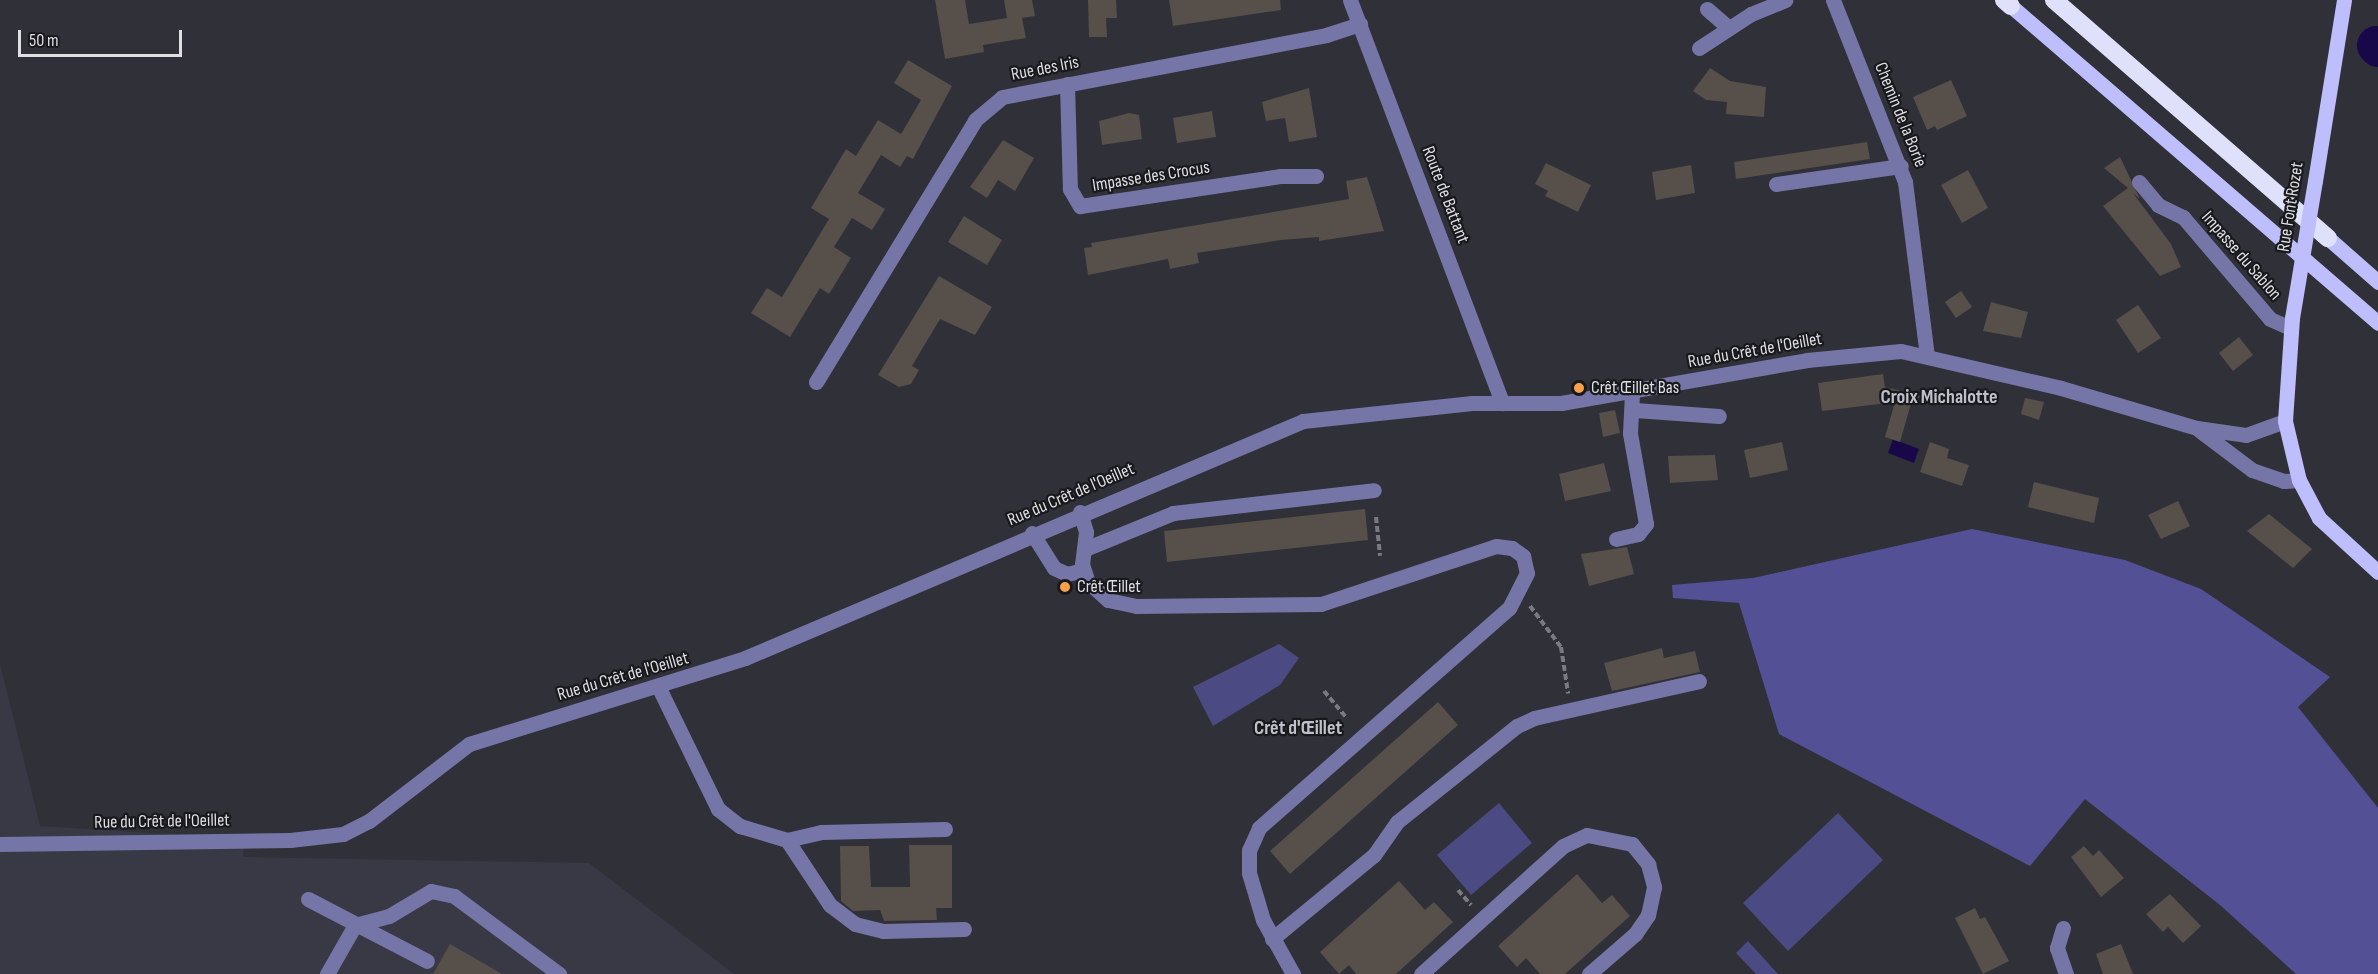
<!DOCTYPE html>
<meta charset="utf-8">
<style>
body{margin:0}
#map{position:relative;width:2378px;height:974px;overflow:hidden;background:#303038;font-family:"Sofia Sans Condensed",sans-serif}
div>[style]{position:absolute}
[style*='--x']{left:calc(var(--x)*1px);top:calc(var(--y)*1px);width:calc(var(--w)*1px);rotate:calc(var(--a)*1deg)}
.built>*{inset:0;background:#393946}
.green>*{inset:0;background:#4c4a82}
.forest>*{inset:0;background:#545095}
.water>*{inset:0;background:#180849}
.river>*{height:39px;margin:-19.5px;padding:0 19.5px;transform-origin:19.5px;border-radius:19.5px;background:#180849}
.building>*{inset:0;background:#564f4a}
.path>*{height:4px;margin-top:-2px;transform-origin:0;background:repeating-linear-gradient(90deg,#7a7a80 0 6px,transparent 0 9px)}
.minor>*{height:15px;margin:-7.5px;padding:0 7.5px;transform-origin:7.5px;border-radius:7.5px;background:#7675a7}
.major>*{height:15px;margin:-7.5px;padding:0 7.5px;transform-origin:7.5px;border-radius:7.5px;background:#bebefc}
.highway>*{height:18px;margin:-9px;padding:0 9px;transform-origin:9px;border-radius:9px;background:#dfe0f9}
.major-bridge>*{height:15px;margin:-7.5px;padding:0 7.5px;transform-origin:7.5px;border-radius:7.5px;background:#bebefc}
.dots>*{width:16px;height:16px;translate:-50% -50%;box-sizing:border-box;border:3px solid #18191c;border-radius:50%}
span{translate:-50% -50%;white-space:nowrap;text-align:center;line-height:1.15;-webkit-text-stroke:4.5px #18191c;paint-order:stroke}
.street-label{font-size:18px;color:#dedee3}
.poi-label{font-size:18px;color:#dedee3}
.left{translate:0 -50%;text-align:left}
.neighbourhood-label{font-size:20px;color:#bfc0c9;font-weight:700}
.scale{position:absolute;left:18px;top:30px;width:164px;height:27px;box-sizing:border-box;border:3px solid #dedee3;border-top:0;padding-left:8px;font-size:18px;line-height:21px;white-space:nowrap;color:#dedee3;-webkit-text-stroke:4px #18191c;paint-order:stroke}
</style>
<div id="map">
<div class="built">
<div style="clip-path:polygon(0 664px,40px 826px,244px 839px,243px 857px,589px 863px,734px 974px,0 974px)"></div>
</div>
<div class="green">
<div style="clip-path:polygon(1279px 644px,1299px 658px,1280px 685px,1213px 726px,1193px 687px)"></div>
<div style="clip-path:polygon(1499px 803px,1532px 843px,1471px 895px,1437px 855px)"></div>
<div style="clip-path:polygon(1838px 813px,1883px 860px,1788px 951px,1743px 903px)"></div>
<div style="clip-path:polygon(1748px 941px,1778px 974px,1756px 974px,1736px 953px)"></div>
</div>
<div class="forest">
<div style="clip-path:polygon(1972px 529px,2125px 560px,2201px 589px,2330px 677px,2298px 707px,2378px 808px,2378px 974px,2296px 974px,2220px 905px,2085px 799px,2030px 866px,1779px 734px,1739px 603px,1673px 598px,1672px 585px,1753px 578px)"></div>
</div>
<div class="water">
<div style="clip-path:polygon(1893px 439px,1919px 449px,1914px 463px,1888px 453px)"></div>
</div>
<div class="river">
<div style="--x:2376;--y:45;--w:3;--a:45"></div>
</div>
<div class="building">
<div style="clip-path:polygon(935px 0,965px 0,969px 24px,1007px 18px,1004px 0,1032px 0,1035px 16px,1022px 18px,1026px 38px,983px 45px,984px 52px,945px 59px)"></div>
<div style="clip-path:polygon(1088px 0,1116px 0,1117px 18px,1106px 18px,1107px 37px,1089px 37px)"></div>
<div style="clip-path:polygon(1169px 0,1280px 0,1281px 10px,1173px 26px)"></div>
<div style="clip-path:polygon(908px 60px,952px 86px,913px 159px,907px 156px,900px 167px,881px 155px,858px 193px,885px 209px,872px 230px,852px 218px,834px 247px,851px 258px,829px 294px,820px 288px,790px 337px,751px 313px,767px 288px,782px 297px,829px 219px,811px 208px,846px 149px,856px 156px,878px 120px,901px 134px,921px 100px,894px 83px)"></div>
<div style="clip-path:polygon(1710px 68px,1730px 81px,1766px 87px,1764px 117px,1726px 114px,1727px 102px,1706px 100px,1693px 91px)"></div>
<div style="clip-path:polygon(1951px 80px,1967px 116px,1937px 130px,1935px 126px,1927px 130px,1913px 97px)"></div>
<div style="clip-path:polygon(1309px 88px,1317px 137px,1289px 142px,1285px 118px,1266px 121px,1262px 102px)"></div>
<div style="clip-path:polygon(1212px 111px,1216px 137px,1177px 143px,1173px 118px)"></div>
<div style="clip-path:polygon(1129px 113px,1139px 115px,1142px 139px,1102px 145px,1099px 121px)"></div>
<div style="clip-path:polygon(1003px 140px,1034px 158px,1015px 191px,998px 180px,987px 198px,970px 187px)"></div>
<div style="clip-path:polygon(1867px 142px,1870px 159px,1736px 179px,1734px 162px)"></div>
<div style="clip-path:polygon(2120px 157px,2140px 199px,2133px 193px,2171px 244px,2181px 267px,2160px 276px,2103px 206px,2128px 188px,2104px 168px)"></div>
<div style="clip-path:polygon(1546px 163px,1591px 185px,1578px 212px,1545px 196px,1548px 191px,1535px 184px)"></div>
<div style="clip-path:polygon(1691px 165px,1695px 193px,1656px 200px,1652px 172px)"></div>
<div style="clip-path:polygon(1968px 170px,1988px 208px,1962px 223px,1941px 185px)"></div>
<div style="clip-path:polygon(1367px 177px,1384px 231px,1319px 241px,1319px 237px,1281px 240px,1197px 253px,1199px 263px,1170px 269px,1168px 259px,1088px 275px,1084px 248px,1092px 247px,1091px 243px,1349px 199px,1346px 181px)"></div>
<div style="clip-path:polygon(964px 216px,1002px 240px,987px 265px,948px 242px)"></div>
<div style="clip-path:polygon(939px 276px,992px 307px,975px 335px,940px 319px,912px 366px,919px 370px,911px 384px,899px 387px,878px 375px)"></div>
<div style="clip-path:polygon(1961px 291px,1972px 307px,1956px 318px,1945px 302px)"></div>
<div style="clip-path:polygon(1991px 302px,2028px 312px,2021px 338px,1983px 331px)"></div>
<div style="clip-path:polygon(2138px 305px,2161px 338px,2138px 353px,2116px 320px)"></div>
<div style="clip-path:polygon(2239px 337px,2253px 355px,2233px 371px,2219px 353px)"></div>
<div style="clip-path:polygon(1883px 374px,1885px 387px,1924px 396px,1912px 400px,1900px 442px,1885px 437px,1895px 402px,1822px 411px,1818px 383px)"></div>
<div style="clip-path:polygon(2025px 398px,2044px 402px,2039px 420px,2021px 414px)"></div>
<div style="clip-path:polygon(1615px 410px,1620px 433px,1603px 437px,1599px 413px)"></div>
<div style="clip-path:polygon(1782px 442px,1788px 470px,1750px 478px,1744px 450px)"></div>
<div style="clip-path:polygon(1930px 442px,1949px 449px,1947px 458px,1969px 465px,1962px 486px,1920px 472px)"></div>
<div style="clip-path:polygon(1715px 455px,1718px 480px,1670px 483px,1668px 456px)"></div>
<div style="clip-path:polygon(1604px 463px,1611px 491px,1565px 501px,1559px 474px)"></div>
<div style="clip-path:polygon(2034px 482px,2099px 498px,2094px 523px,2028px 507px)"></div>
<div style="clip-path:polygon(2178px 501px,2190px 526px,2161px 539px,2148px 515px)"></div>
<div style="clip-path:polygon(1365px 509px,1368px 540px,1167px 562px,1164px 531px)"></div>
<div style="clip-path:polygon(2269px 514px,2312px 549px,2293px 568px,2247px 531px)"></div>
<div style="clip-path:polygon(1627px 547px,1634px 574px,1589px 586px,1581px 554px)"></div>
<div style="clip-path:polygon(1662px 648px,1664px 658px,1695px 651px,1700px 672px,1612px 691px,1604px 663px)"></div>
<div style="clip-path:polygon(1438px 702px,1458px 725px,1290px 874px,1270px 851px)"></div>
<div style="clip-path:polygon(909px 845px,952px 845px,952px 908px,936px 908px,937px 920px,884px 921px,880px 910px,853px 911px,841px 901px,840px 846px,869px 846px,871px 887px,910px 887px)"></div>
<div style="clip-path:polygon(2084px 846px,2093px 856px,2099px 850px,2124px 878px,2101px 897px,2071px 857px)"></div>
<div style="clip-path:polygon(1577px 874px,1602px 903px,1612px 895px,1630px 916px,1565px 974px,1540px 974px,1526px 958px,1517px 967px,1498px 946px)"></div>
<div style="clip-path:polygon(1399px 881px,1425px 910px,1434px 902px,1453px 922px,1396px 974px,1356px 974px,1349px 965px,1339px 974px,1320px 952px)"></div>
<div style="clip-path:polygon(2170px 894px,2201px 926px,2183px 943px,2168px 927px,2163px 932px,2146px 914px)"></div>
<div style="clip-path:polygon(1975px 908px,1980px 919px,1985px 917px,2009px 961px,1983px 974px,1955px 918px)"></div>
<div style="clip-path:polygon(450px 944px,502px 974px,433px 974px)"></div>
<div style="clip-path:polygon(2121px 944px,2133px 974px,2103px 974px,2096px 954px)"></div>
</div>
<div class="path">
<div style="--x:1376;--y:517;--w:39;--a:84"></div>
<div style="--x:1530;--y:606;--w:51;--a:52.9"></div>
<div style="--x:1561;--y:647;--w:47;--a:81.3"></div>
<div style="--x:1324;--y:691;--w:35;--a:50"></div>
<div style="--x:1458;--y:890;--w:20;--a:49"></div>
</div>
<div class="minor">
<div style="--x:1350;--y:0;--w:431;--a:69.3"></div>
<div style="--x:1833;--y:0;--w:196;--a:68.4"></div>
<div style="--x:1905;--y:182;--w:174;--a:82.8"></div>
<div style="--x:1707;--y:9;--w:29;--a:41"></div>
<div style="--x:1699;--y:48;--w:62;--a:-33.2"></div>
<div style="--x:1751;--y:14;--w:37;--a:-22"></div>
<div style="--x:1067;--y:84;--w:105;--a:88.4"></div>
<div style="--x:1070;--y:189;--w:20;--a:60"></div>
<div style="--x:1080;--y:206;--w:202;--a:-8.5"></div>
<div style="--x:1280;--y:176;--w:36;--a:0"></div>
<div style="--x:2139;--y:182;--w:30;--a:50"></div>
<div style="--x:2158;--y:205;--w:28;--a:26"></div>
<div style="--x:2183;--y:217;--w:134;--a:49.5"></div>
<div style="--x:2270;--y:319;--w:22;--a:24"></div>
<div style="--x:1776;--y:184;--w:126;--a:-8.2"></div>
<div style="--x:816;--y:382;--w:306;--a:-58.7"></div>
<div style="--x:975;--y:120;--w:35;--a:-40"></div>
<div style="--x:1002;--y:97;--w:330;--a:-10.8"></div>
<div style="--x:1326;--y:35;--w:36;--a:-18"></div>
<div style="--x:1635;--y:410;--w:84;--a:4.1"></div>
<div style="--x:2199;--y:430;--w:66;--a:37"></div>
<div style="--x:2252;--y:470;--w:34;--a:19"></div>
<div style="--x:2284;--y:481;--w:15;--a:-4"></div>
<div style="--x:1080;--y:512;--w:21;--a:73"></div>
<div style="--x:1086;--y:532;--w:32;--a:97"></div>
<div style="--x:1082;--y:564;--w:19;--a:72"></div>
<div style="--x:1088;--y:582;--w:27;--a:42"></div>
<div style="--x:1108;--y:600;--w:29;--a:12"></div>
<div style="--x:1136;--y:606;--w:185;--a:-0.6"></div>
<div style="--x:1321;--y:604;--w:184;--a:-18.3"></div>
<div style="--x:1496;--y:546;--w:16;--a:7"></div>
<div style="--x:1512;--y:548;--w:14;--a:36"></div>
<div style="--x:1523;--y:556;--w:17;--a:77"></div>
<div style="--x:1527;--y:573;--w:39;--a:117"></div>
<div style="--x:1509;--y:608;--w:333;--a:138.7"></div>
<div style="--x:1259;--y:828;--w:24;--a:114"></div>
<div style="--x:1249;--y:850;--w:23;--a:90"></div>
<div style="--x:1249;--y:873;--w:49;--a:73.4"></div>
<div style="--x:1263;--y:920;--w:62;--a:60.9"></div>
<div style="--x:1032;--y:533;--w:41;--a:57.8"></div>
<div style="--x:1054;--y:568;--w:14;--a:25"></div>
<div style="--x:1067;--y:574;--w:16;--a:-14"></div>
<div style="--x:1616;--y:539;--w:23;--a:-13"></div>
<div style="--x:1638;--y:534;--w:13;--a:-51"></div>
<div style="--x:1646;--y:524;--w:92;--a:-100"></div>
<div style="--x:1630;--y:433;--w:40;--a:-87.1"></div>
<div style="--x:1085;--y:549;--w:95;--a:-22.2"></div>
<div style="--x:1173;--y:513;--w:202;--a:-6.5"></div>
<div style="--x:659;--y:688;--w:135;--a:64"></div>
<div style="--x:718;--y:809;--w:28;--a:38"></div>
<div style="--x:740;--y:826;--w:49;--a:16.6"></div>
<div style="--x:787;--y:840;--w:36;--a:-13"></div>
<div style="--x:822;--y:832;--w:123;--a:-1.4"></div>
<div style="--x:787;--y:840;--w:78;--a:56.5"></div>
<div style="--x:830;--y:905;--w:31;--a:37"></div>
<div style="--x:855;--y:924;--w:29;--a:14"></div>
<div style="--x:883;--y:931;--w:81;--a:-1.4"></div>
<div style="--x:0;--y:844;--w:290;--a:-0.8"></div>
<div style="--x:290;--y:840;--w:53;--a:-6.5"></div>
<div style="--x:343;--y:834;--w:29;--a:-27"></div>
<div style="--x:369;--y:821;--w:126;--a:-37.6"></div>
<div style="--x:469;--y:744;--w:289;--a:-17.3"></div>
<div style="--x:745;--y:658;--w:606;--a:-23.01"></div>
<div style="--x:1303;--y:421;--w:170;--a:-6.1"></div>
<div style="--x:1472;--y:403;--w:89;--a:0"></div>
<div style="--x:1561;--y:403;--w:250;--a:-9.9"></div>
<div style="--x:1807;--y:360;--w:94;--a:-5.5"></div>
<div style="--x:1901;--y:351;--w:164;--a:13"></div>
<div style="--x:2061;--y:388;--w:142;--a:16.4"></div>
<div style="--x:2197;--y:428;--w:49;--a:8.1"></div>
<div style="--x:2246;--y:435;--w:41;--a:-19.7"></div>
<div style="--x:308;--y:899;--w:134;--a:27.5"></div>
<div style="--x:2063;--y:928;--w:21;--a:107"></div>
<div style="--x:2057;--y:948;--w:28;--a:71"></div>
<div style="--x:1272;--y:939;--w:132;--a:-39.5"></div>
<div style="--x:1374;--y:855;--w:40;--a:-55.1"></div>
<div style="--x:1397;--y:822;--w:154;--a:-38.7"></div>
<div style="--x:1517;--y:726;--w:19;--a:-25"></div>
<div style="--x:1534;--y:718;--w:169;--a:-12.6"></div>
<div style="--x:327;--y:974;--w:56;--a:-60.3"></div>
<div style="--x:355;--y:925;--w:35;--a:-15"></div>
<div style="--x:389;--y:916;--w:49;--a:-30.8"></div>
<div style="--x:431;--y:891;--w:24;--a:12"></div>
<div style="--x:454;--y:896;--w:131;--a:36.6"></div>
<div style="--x:1421;--y:974;--w:191;--a:-42"></div>
<div style="--x:1563;--y:846;--w:26;--a:-25"></div>
<div style="--x:1587;--y:835;--w:46;--a:11.3"></div>
<div style="--x:1632;--y:844;--w:26;--a:51"></div>
<div style="--x:1648;--y:864;--w:24;--a:75"></div>
<div style="--x:1654;--y:887;--w:29;--a:102"></div>
<div style="--x:1648;--y:915;--w:23;--a:124"></div>
<div style="--x:1635;--y:934;--w:61;--a:139"></div>
</div>
<div class="major">
<div style="--x:2011;--y:6;--w:485;--a:40.8"></div>
<div style="--x:2315;--y:181;--w:183;--a:-80.9"></div>
<div style="--x:2328;--y:238;--w:67;--a:41.3"></div>
<div style="--x:2292;--y:318;--w:103;--a:93.9"></div>
<div style="--x:2285;--y:421;--w:61;--a:76.7"></div>
<div style="--x:2299;--y:480;--w:43;--a:62.2"></div>
<div style="--x:2319;--y:518;--w:80;--a:42.5"></div>
</div>
<div class="highway">
<div style="--x:2004;--y:0;--w:9;--a:41"></div>
<div style="--x:2054;--y:0;--w:363;--a:41"></div>
</div>
<div class="major-bridge">
<div style="--x:2292;--y:318;--w:139;--a:-80.5"></div>
</div>
<div class="dots">
<div style="left:1579px;top:388px;background:#f9a04d"></div>
<div style="left:1065px;top:587px;background:#f9a04d"></div>
</div>
<div class="street-label">
<span style="left:1045px;top:69px;rotate:-11deg">Rue des Iris</span>
<span style="left:1900px;top:115px;rotate:68deg">Chemin de la Borie</span>
<span style="left:1151px;top:177px;rotate:-9deg">Impasse des Crocus</span>
<span style="left:1445px;top:195px;rotate:69deg">Route de Battant</span>
<span style="left:2291px;top:207px;rotate:-81deg">Rue Font Rozet</span>
<span style="left:2241px;top:256px;rotate:49deg">Impasse du Sablon</span>
<span style="left:1755px;top:351px;rotate:-10deg">Rue du Crêt de l'Oeillet</span>
<span style="left:1071px;top:495px;rotate:-23deg">Rue du Crêt de l'Oeillet</span>
<span style="left:623px;top:677px;rotate:-16deg">Rue du Crêt de l'Oeillet</span>
<span style="left:162px;top:822px;rotate:-1deg">Rue du Crêt de l'Oeillet</span>
</div>
<div class="poi-label">
<span class="left" style="left:1591px;top:388px">Crêt Œillet Bas</span>
<span class="left" style="left:1077px;top:587px">Crêt Œillet</span>
</div>
<div class="neighbourhood-label">
<span style="left:1939px;top:397px">Croix Michalotte</span>
<span style="left:1298px;top:728px">Crêt d'Œillet</span>
</div>
<div class="scale">50 m</div>
</div>
